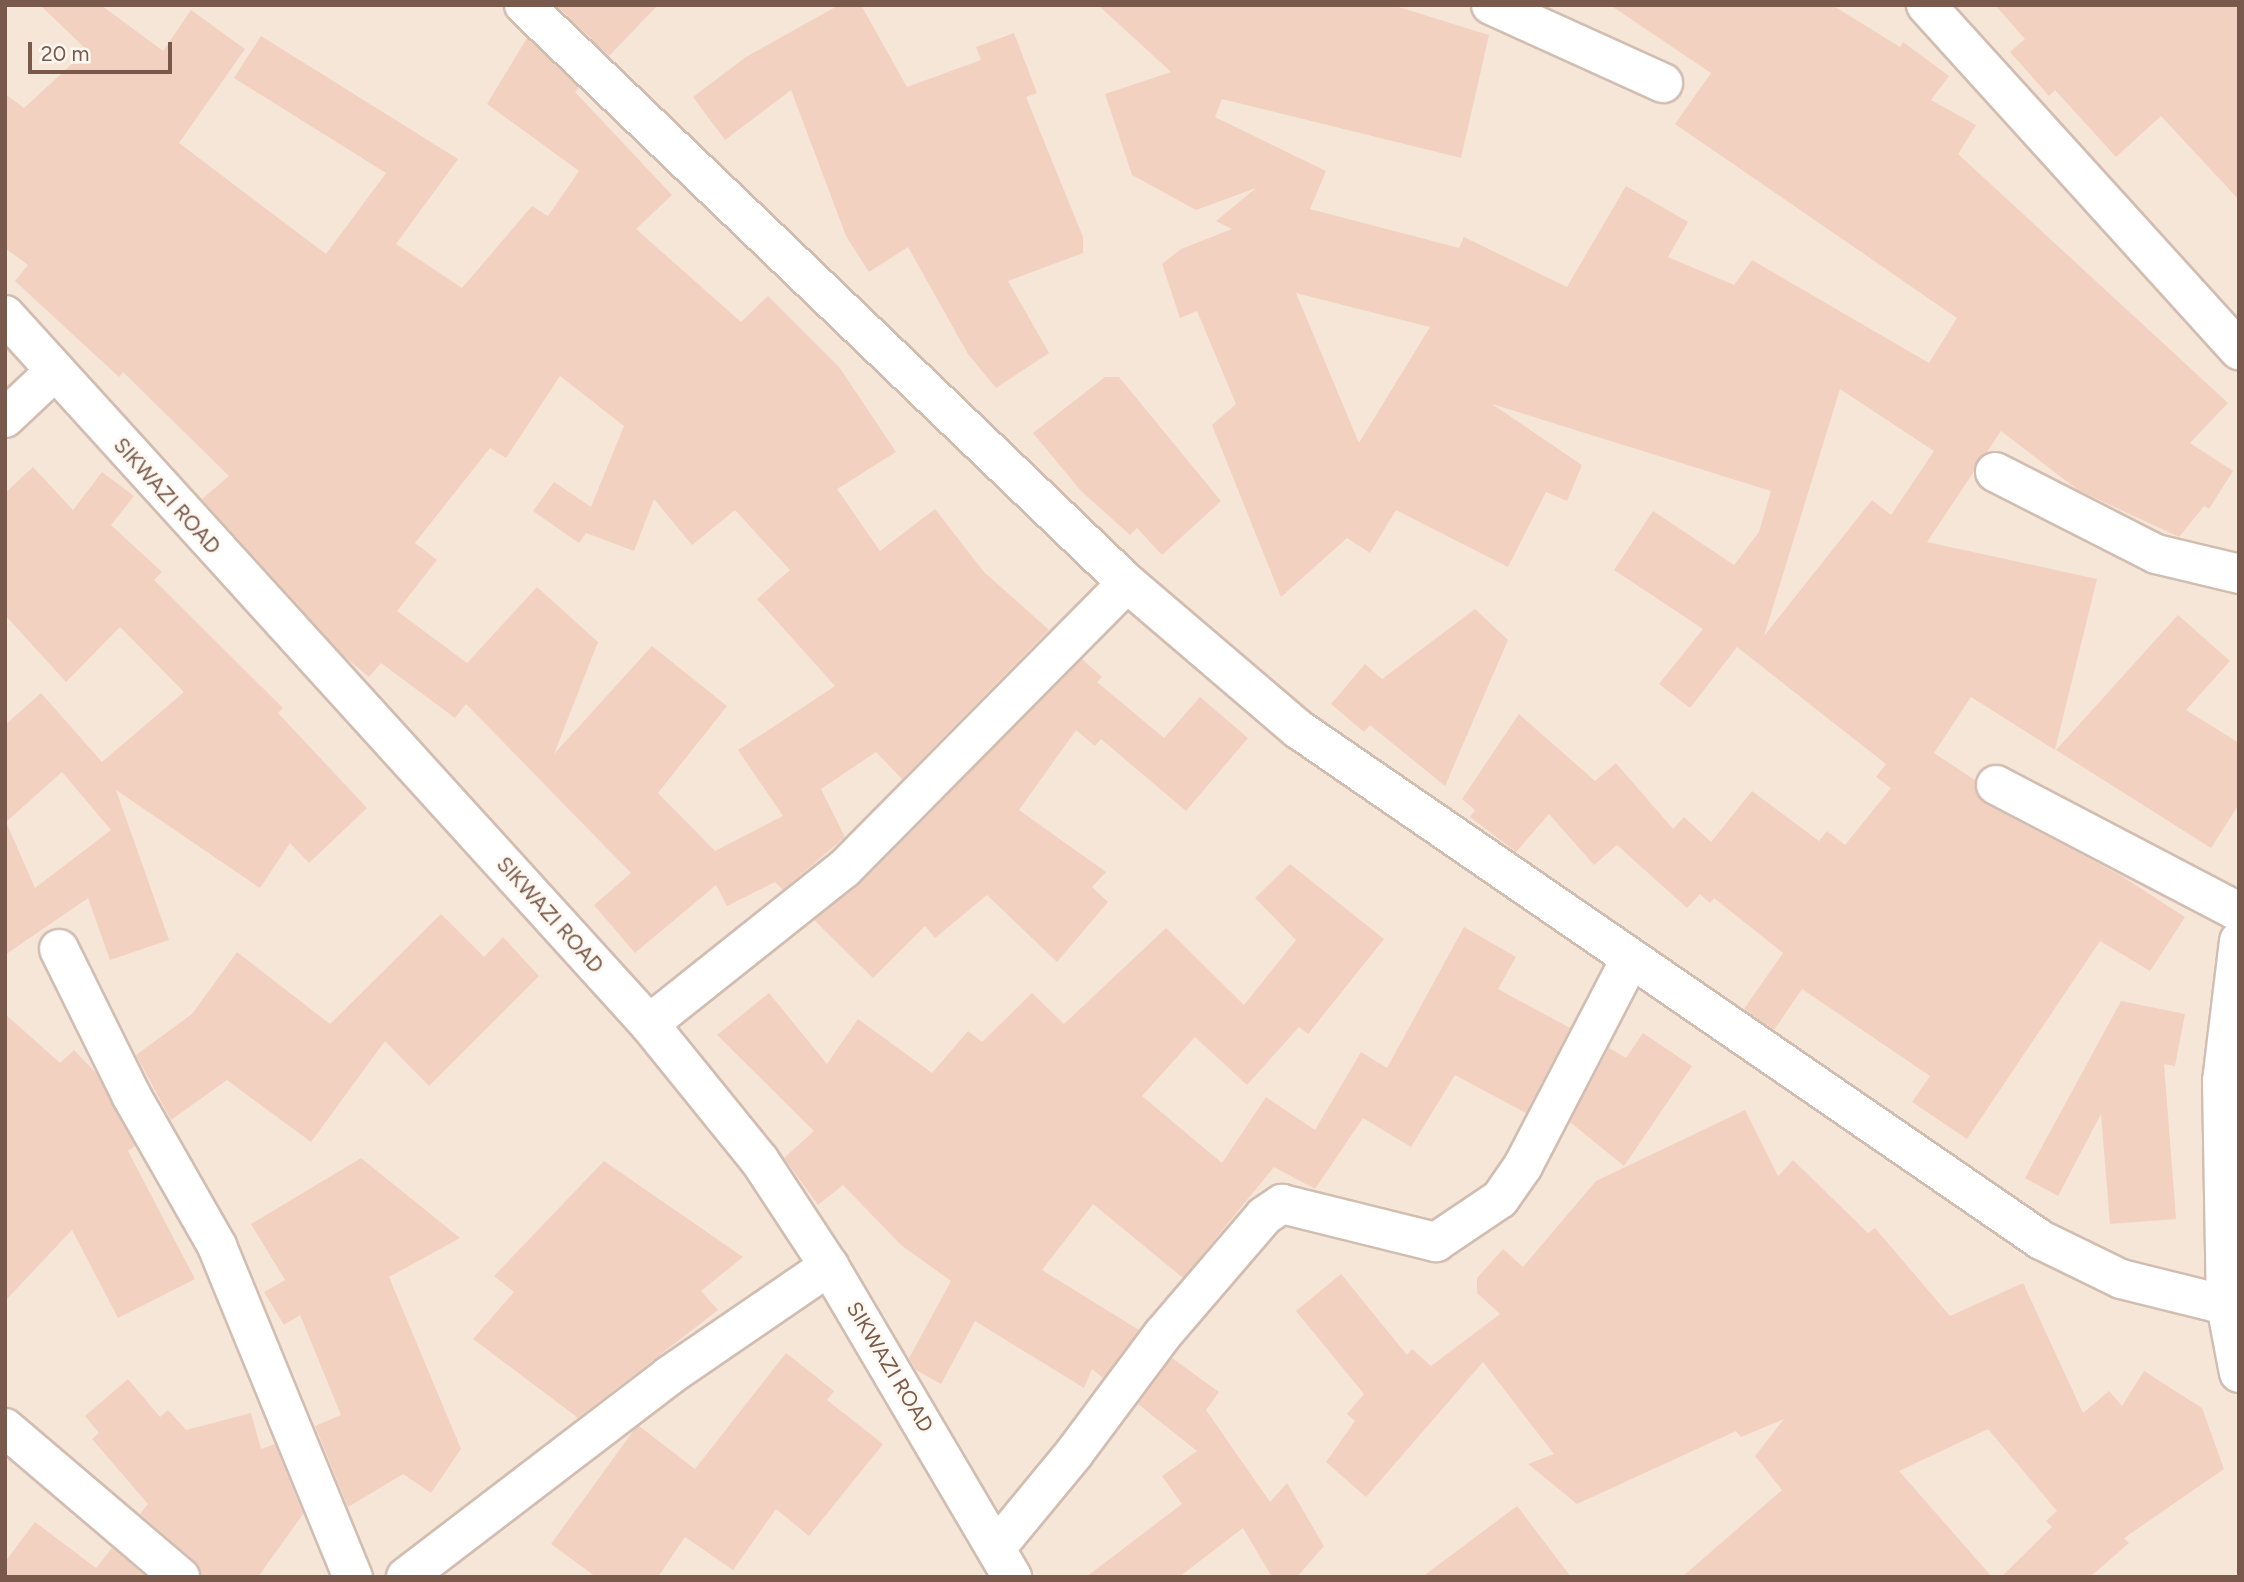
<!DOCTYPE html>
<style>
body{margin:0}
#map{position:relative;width:2244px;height:1582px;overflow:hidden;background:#fdf4ea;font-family:Figtree,sans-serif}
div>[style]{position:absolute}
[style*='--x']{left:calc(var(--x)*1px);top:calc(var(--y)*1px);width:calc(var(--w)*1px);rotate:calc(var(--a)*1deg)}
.residential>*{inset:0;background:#f5e6d8}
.building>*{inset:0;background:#f3d1c1}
.roads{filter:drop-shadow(2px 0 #d2bdb1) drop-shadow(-2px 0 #d2bdb1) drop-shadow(0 2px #d2bdb1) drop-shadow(0 -2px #d2bdb1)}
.minor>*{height:38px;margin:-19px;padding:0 19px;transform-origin:19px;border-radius:19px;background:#fff}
span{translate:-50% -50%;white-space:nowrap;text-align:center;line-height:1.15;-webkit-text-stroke:5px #fff8f0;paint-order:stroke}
.street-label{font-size:21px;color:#79594c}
.frame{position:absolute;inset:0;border:7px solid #79594c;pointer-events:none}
.scale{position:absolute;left:28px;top:42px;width:144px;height:32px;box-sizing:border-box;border:4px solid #79594c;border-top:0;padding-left:9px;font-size:21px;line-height:24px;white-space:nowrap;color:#79594c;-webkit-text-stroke:5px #fff8f0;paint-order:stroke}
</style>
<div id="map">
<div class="residential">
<div style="clip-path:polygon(5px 5px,2239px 5px,2239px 1577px,5px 1577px)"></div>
</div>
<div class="building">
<div style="clip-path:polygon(evenodd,40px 5px,101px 5px,163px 51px,191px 10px,245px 49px,179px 143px,326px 254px,386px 173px,234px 78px,261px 36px,458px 159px,396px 244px,462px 288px,532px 206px,548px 216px,579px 171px,487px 104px,527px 38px,579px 88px,575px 92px,672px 195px,636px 229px,741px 322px,768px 296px,839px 367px,896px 452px,837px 489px,880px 551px,935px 509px,984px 572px,1049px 630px,902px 779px,876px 752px,821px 789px,845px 837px,783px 890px,775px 882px,727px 906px,716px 885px,635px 953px,594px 905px,631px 873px,466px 704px,455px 718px,381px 663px,369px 677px,346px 658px,202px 499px,229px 476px,123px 372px,119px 377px,15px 281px,28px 265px,5px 248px,5px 94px,24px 108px,87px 50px,40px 5px,560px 376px,624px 426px,591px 507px,554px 482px,533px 511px,579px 543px,586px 533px,634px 551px,654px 499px,692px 545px,735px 510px,790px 570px,757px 599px,835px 686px,738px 750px,783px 816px,715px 851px,658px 793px,727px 706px,652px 646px,554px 754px,598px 642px,537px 587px,467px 663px,397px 611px,437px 560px,415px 543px,490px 448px,506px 458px,560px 376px)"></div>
<div style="clip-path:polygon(556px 5px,658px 5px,609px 56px)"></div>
<div style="clip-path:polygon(839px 5px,861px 5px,907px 87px,981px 60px,976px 47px,1014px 33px,1037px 93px,1026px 97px,1083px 237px,1083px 253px,1008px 281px,1049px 353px,996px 388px,968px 354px,908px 247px,869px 272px,846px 236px,791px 90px,725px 140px,693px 97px,746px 57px)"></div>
<div style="clip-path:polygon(evenodd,1098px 5px,1392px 5px,1489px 35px,1461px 158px,1222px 99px,1215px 117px,1326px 171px,1310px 209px,1459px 248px,1464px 237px,1567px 287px,1626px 186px,1688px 222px,1668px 257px,1734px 285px,1752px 260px,1929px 363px,1957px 318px,1675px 124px,1711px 73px,1610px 5px,1832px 5px,1900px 47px,1903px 42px,1949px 76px,1931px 100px,1976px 125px,1958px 154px,2228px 403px,2190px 443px,2233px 471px,2209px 509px,2204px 506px,2179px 537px,2078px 490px,2001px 431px,1927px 542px,2097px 579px,2055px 750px,1971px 697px,1934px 753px,1975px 780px,1977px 796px,1986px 804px,2120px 875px,2185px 917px,2150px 971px,2100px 941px,1967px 1139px,1912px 1102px,1930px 1076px,1802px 989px,1774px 1030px,1744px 1009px,1783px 953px,1714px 898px,1710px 903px,1700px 894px,1687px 908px,1617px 845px,1594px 865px,1549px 814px,1516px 852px,1470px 817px,1475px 810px,1462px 799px,1519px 714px,1595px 781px,1616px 763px,1673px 829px,1684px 817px,1711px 842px,1752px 791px,1819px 841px,1827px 831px,1845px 845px,1891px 788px,1876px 777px,1886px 764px,1737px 647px,1690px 708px,1659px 684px,1703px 629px,1614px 570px,1653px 511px,1734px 565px,1759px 532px,1771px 491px,1492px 404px,1582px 465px,1567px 501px,1546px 492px,1508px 567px,1396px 510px,1370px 553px,1347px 538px,1281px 597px,1212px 425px,1236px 404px,1197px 311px,1180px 318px,1162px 264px,1181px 249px,1232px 229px,1216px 221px,1256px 188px,1196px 210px,1132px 175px,1105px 94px,1171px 72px,1098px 5px,1296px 293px,1430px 327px,1359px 443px,1296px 293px,1098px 5px,1840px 389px,1934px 451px,1891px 515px,1872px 500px,1764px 636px,1840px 389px)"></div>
<div style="clip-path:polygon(1995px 5px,2239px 5px,2239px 200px,2161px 116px,2116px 157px,2055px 90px,2049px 96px,2010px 52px,2025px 39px)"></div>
<div style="clip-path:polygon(1105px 377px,1119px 377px,1221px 501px,1162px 555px,1137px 528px,1130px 535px,1081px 491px,1033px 433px)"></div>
<div style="clip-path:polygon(evenodd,33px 467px,73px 510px,102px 472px,134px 496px,111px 525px,162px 572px,154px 580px,283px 708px,278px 713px,367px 808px,309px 863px,290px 843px,260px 888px,116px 790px,169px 940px,110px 960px,88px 898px,5px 955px,5px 725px,41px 693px,102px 762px,184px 692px,120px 627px,66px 682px,5px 615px,5px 493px,33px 467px,62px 772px,111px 830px,35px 888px,6px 822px,62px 772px)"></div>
<div style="clip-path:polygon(1475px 609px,1508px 640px,1445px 786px,1370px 725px,1364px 732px,1331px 704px,1365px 664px,1382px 679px)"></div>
<div style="clip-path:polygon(2178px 615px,2230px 661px,2186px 710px,2239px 743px,2239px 804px,2211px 848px,2056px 750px)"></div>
<div style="clip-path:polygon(1082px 659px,1102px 677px,1097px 682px,1164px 738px,1200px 697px,1248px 738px,1186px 811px,1101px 739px,1095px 746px,1076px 730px,1019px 810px,1106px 872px,1092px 887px,1108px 902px,1057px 962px,987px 895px,935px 938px,925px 926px,873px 978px,814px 920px,859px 885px)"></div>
<div style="clip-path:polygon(1290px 864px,1384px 939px,1308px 1034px,1299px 1027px,1247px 1085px,1195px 1037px,1142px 1096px,1222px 1163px,1266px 1097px,1315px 1130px,1361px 1052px,1387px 1068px,1464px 927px,1516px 957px,1498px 989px,1570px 1028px,1526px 1113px,1455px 1075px,1411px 1147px,1363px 1118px,1315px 1189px,1274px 1167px,1183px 1278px,1093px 1204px,1042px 1270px,1139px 1330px,1103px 1378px,1092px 1369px,1084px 1388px,975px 1321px,941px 1384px,916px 1370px,909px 1358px,951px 1281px,901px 1245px,843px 1185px,818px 1205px,784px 1158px,814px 1131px,717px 1035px,769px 993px,827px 1064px,858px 1019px,932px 1073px,968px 1031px,982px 1042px,1032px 993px,1064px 1024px,1166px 928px,1244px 1005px,1296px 940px,1255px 898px)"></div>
<div style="clip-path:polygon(441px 914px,484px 957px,503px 937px,539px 976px,429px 1086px,385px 1041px,311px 1142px,227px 1080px,171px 1120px,136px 1055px,192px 1014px,237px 952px,330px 1024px)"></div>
<div style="clip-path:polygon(2121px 1001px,2185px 1014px,2175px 1066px,2164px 1064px,2176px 1219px,2110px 1224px,2101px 1114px,2058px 1196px,2025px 1178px)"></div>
<div style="clip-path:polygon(5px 1014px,60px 1063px,74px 1050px,96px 1073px,135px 1146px,128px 1151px,195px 1279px,118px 1318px,72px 1230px,5px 1301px)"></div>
<div style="clip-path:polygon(1643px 1033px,1692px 1066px,1624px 1166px,1570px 1122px,1609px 1048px,1626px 1058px)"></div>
<div style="clip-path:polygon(1745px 1110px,1778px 1176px,1793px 1160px,1868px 1233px,1875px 1228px,1950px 1316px,2023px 1283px,2083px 1413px,2109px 1391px,2122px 1406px,2144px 1371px,2202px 1408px,2224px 1469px,2124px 1538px,2129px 1543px,2090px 1577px,2001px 1577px,2052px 1527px,2046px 1521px,2057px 1511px,1988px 1429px,1899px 1471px,1992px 1577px,1682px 1577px,1782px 1490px,1755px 1456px,1784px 1419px,1741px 1437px,1736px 1431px,1577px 1504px,1528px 1464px,1554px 1454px,1483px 1362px,1366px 1497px,1326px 1462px,1355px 1421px,1347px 1414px,1364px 1394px,1296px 1311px,1341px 1274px,1407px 1355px,1412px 1349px,1431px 1366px,1500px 1314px,1477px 1293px,1477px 1278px,1503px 1249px,1523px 1267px,1596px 1181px)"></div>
<div style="clip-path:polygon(361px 1158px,460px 1238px,389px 1277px,461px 1449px,431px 1493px,403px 1474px,348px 1507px,315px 1426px,341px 1415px,300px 1315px,284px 1325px,264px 1292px,285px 1280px,251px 1224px)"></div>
<div style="clip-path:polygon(604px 1161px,743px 1257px,701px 1291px,718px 1310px,578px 1418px,473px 1339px,514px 1292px,494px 1276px)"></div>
<div style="clip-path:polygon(786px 1353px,834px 1391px,827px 1400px,883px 1444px,809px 1536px,776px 1509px,733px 1570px,685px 1537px,658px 1577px,596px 1577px,551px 1544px,634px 1430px,639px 1426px,695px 1469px)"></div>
<div style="clip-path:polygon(1172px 1358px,1219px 1392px,1206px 1410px,1270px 1502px,1287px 1483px,1324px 1546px,1297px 1577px,1272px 1577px,1243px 1528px,1179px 1577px,1086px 1577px,1182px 1504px,1162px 1476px,1197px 1451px,1138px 1404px)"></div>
<div style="clip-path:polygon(128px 1379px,160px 1417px,168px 1410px,186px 1430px,251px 1413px,261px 1449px,275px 1444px,303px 1514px,258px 1577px,201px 1577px,194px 1560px,140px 1514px,148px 1504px,92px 1439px,99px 1433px,85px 1416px)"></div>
<div style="clip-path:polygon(1517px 1506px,1571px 1577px,1422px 1577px)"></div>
<div style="clip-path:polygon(35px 1522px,96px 1568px,112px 1548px,146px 1577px,5px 1577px,5px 1562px)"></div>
</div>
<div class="roads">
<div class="minor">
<div style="--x:524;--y:5;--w:835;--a:43.79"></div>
<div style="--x:1127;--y:583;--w:225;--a:40.5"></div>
<div style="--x:1298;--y:729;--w:902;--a:34.52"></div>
<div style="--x:2041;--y:1240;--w:89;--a:26"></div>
<div style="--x:2121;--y:1279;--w:108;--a:13.9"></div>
<div style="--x:1491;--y:5;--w:189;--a:24.4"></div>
<div style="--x:1926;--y:5;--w:466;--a:47.8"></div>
<div style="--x:5;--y:315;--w:958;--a:47.75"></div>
<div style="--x:649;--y:1024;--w:176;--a:51"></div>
<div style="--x:760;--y:1161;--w:126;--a:56.7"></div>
<div style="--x:829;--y:1266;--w:361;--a:59.5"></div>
<div style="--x:5;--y:418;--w:69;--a:-43.2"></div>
<div style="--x:1995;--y:472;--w:181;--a:27"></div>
<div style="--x:2156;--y:554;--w:85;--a:13.5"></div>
<div style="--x:1996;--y:785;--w:274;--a:27.6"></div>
<div style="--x:2239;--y:941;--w:141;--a:96.9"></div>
<div style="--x:2222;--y:1081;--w:224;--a:89"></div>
<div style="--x:2226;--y:1305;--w:69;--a:79.2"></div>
<div style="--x:59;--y:949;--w:163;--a:63.7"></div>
<div style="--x:131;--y:1095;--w:174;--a:60.3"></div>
<div style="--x:217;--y:1246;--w:358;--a:67.7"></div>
<div style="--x:649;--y:1024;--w:249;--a:-38.5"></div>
<div style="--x:844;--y:869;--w:402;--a:-45.3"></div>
<div style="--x:5;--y:1428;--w:230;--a:40.4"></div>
<div style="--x:996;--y:1548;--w:124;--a:-50.5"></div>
<div style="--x:1075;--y:1452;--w:147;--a:-53.3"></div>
<div style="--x:1163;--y:1334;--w:155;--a:-49.4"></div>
<div style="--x:1264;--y:1216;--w:22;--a:-34"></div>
<div style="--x:1282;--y:1204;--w:159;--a:13.9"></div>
<div style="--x:1436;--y:1242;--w:77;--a:-33.9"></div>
<div style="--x:1500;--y:1199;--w:40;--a:-55.1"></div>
<div style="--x:1523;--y:1166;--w:232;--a:-62.6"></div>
<div style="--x:406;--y:1577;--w:332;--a:-37.4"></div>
<div style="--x:670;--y:1375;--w:193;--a:-34.4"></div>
</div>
</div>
<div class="street-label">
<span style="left:167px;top:496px;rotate:48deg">SIKWAZI ROAD</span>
<span style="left:550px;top:915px;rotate:48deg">SIKWAZI ROAD</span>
<span style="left:890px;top:1367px;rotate:59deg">SIKWAZI ROAD</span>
</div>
<div class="frame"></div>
<div class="scale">20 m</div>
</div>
